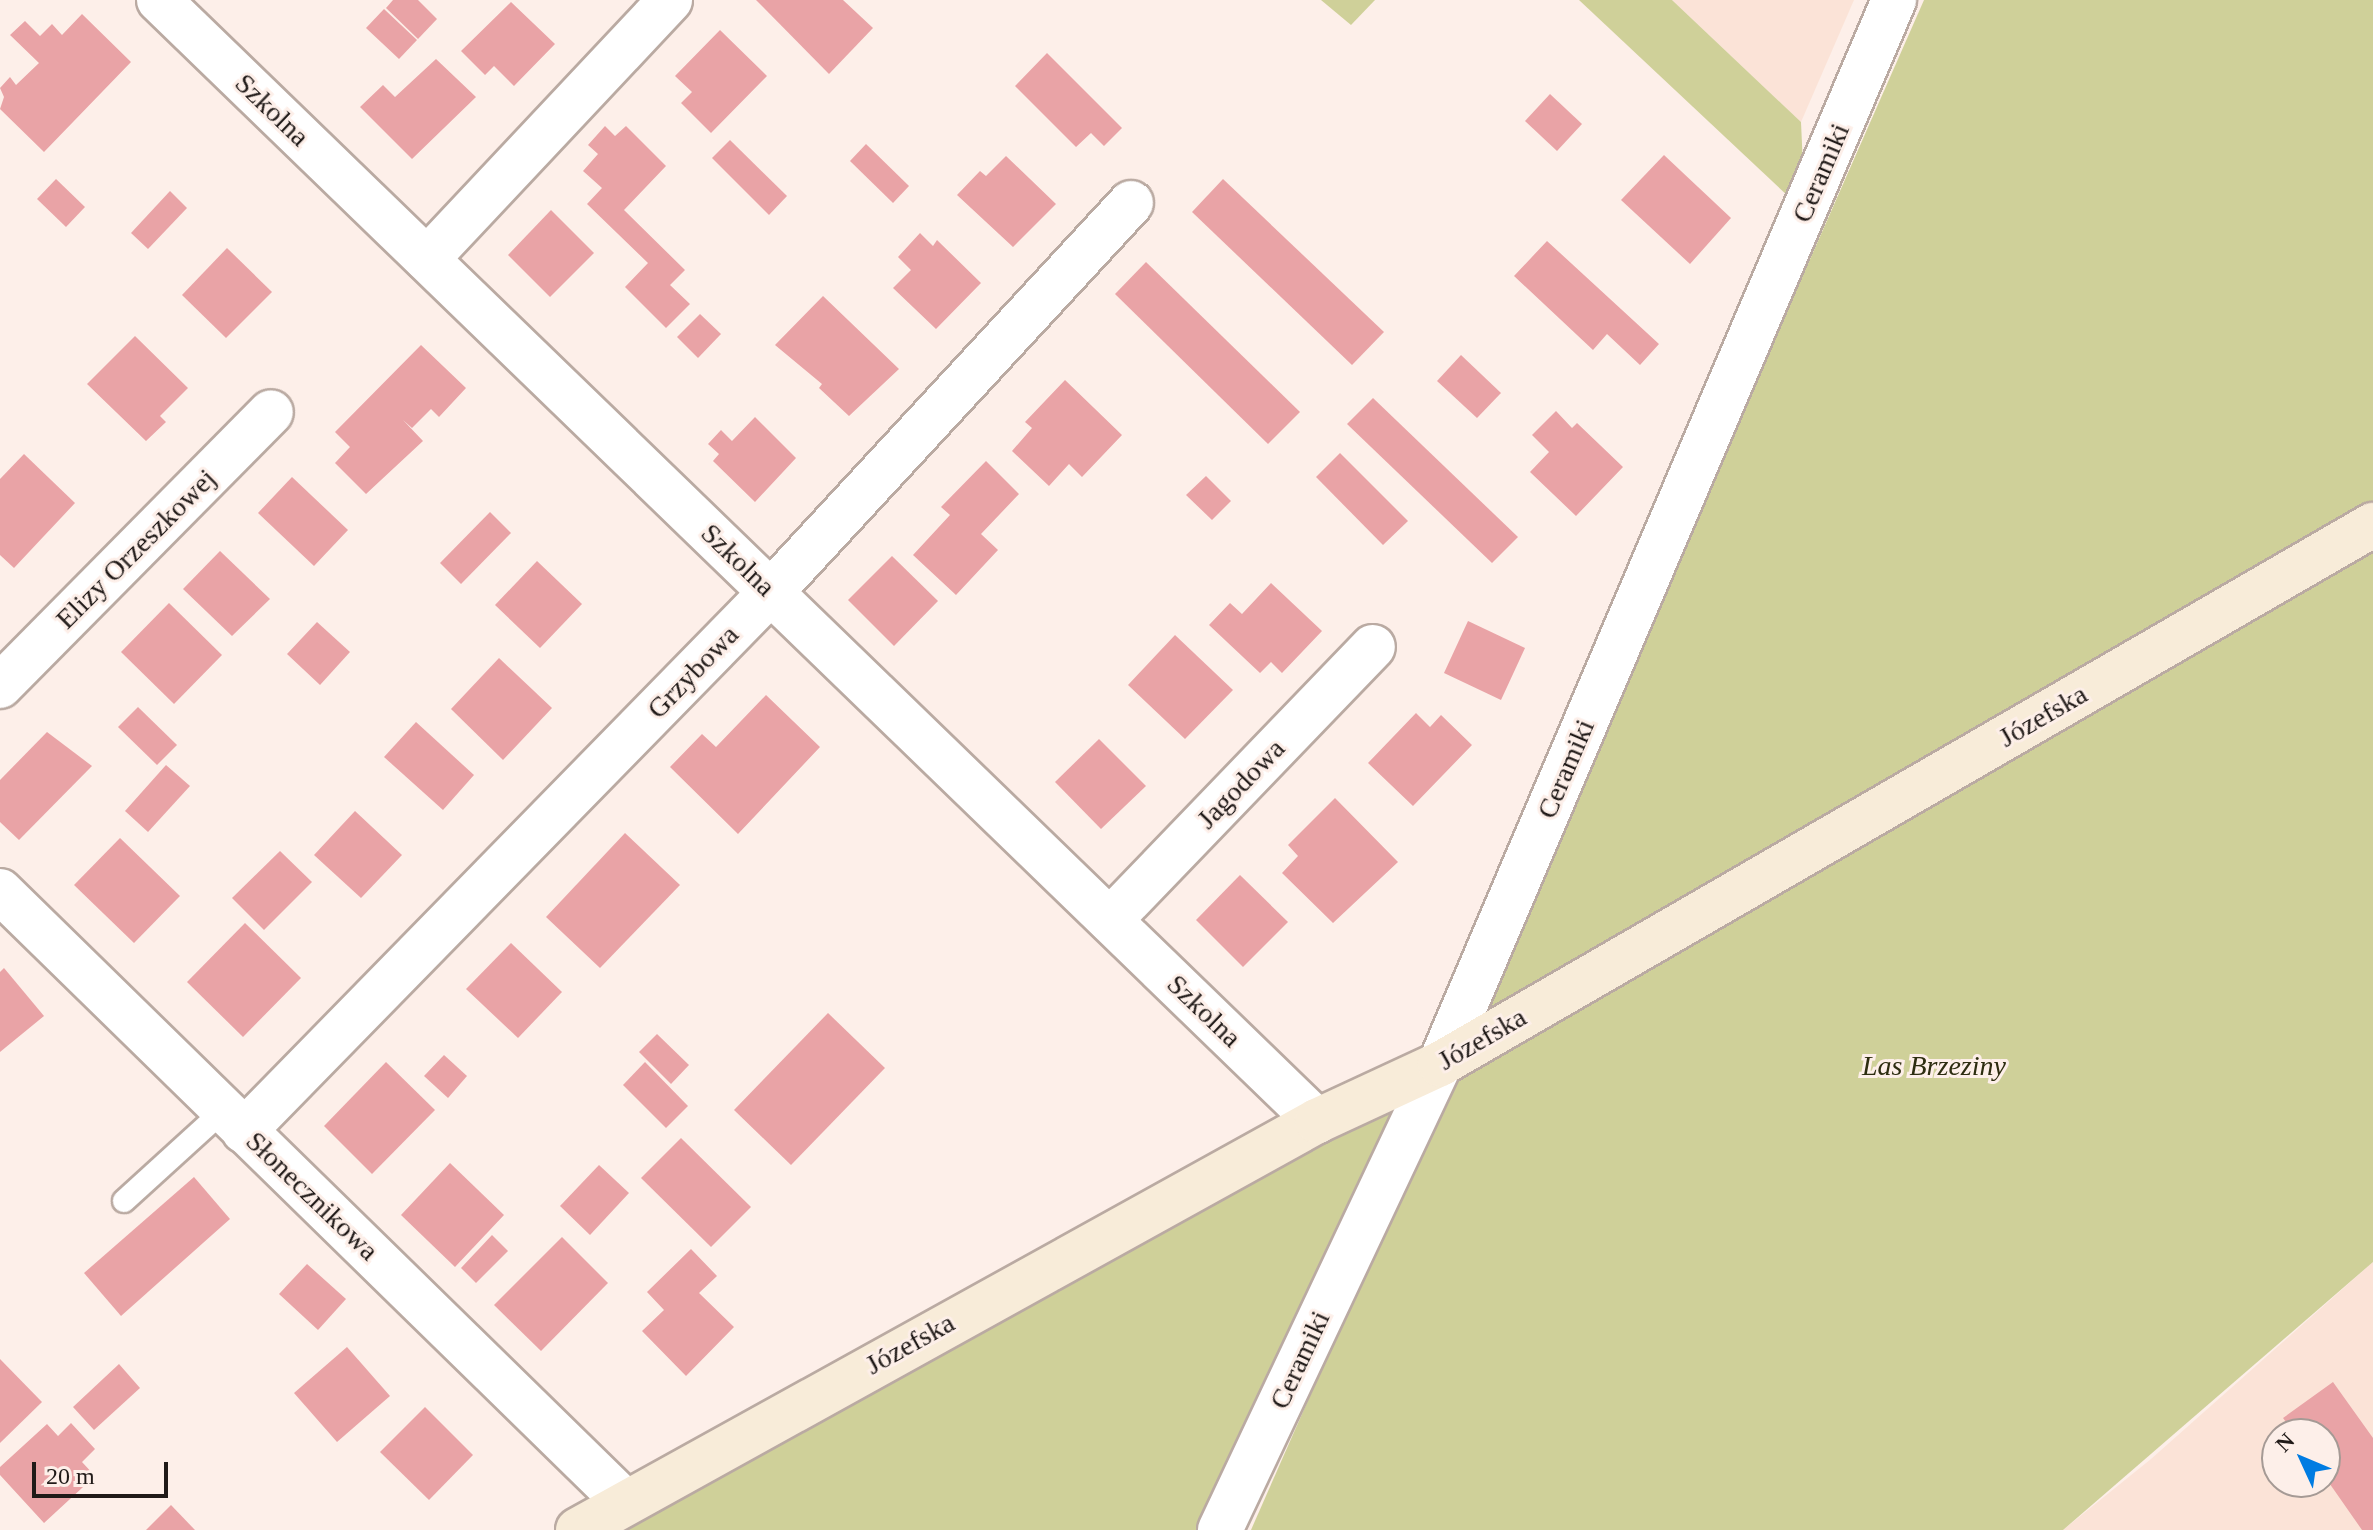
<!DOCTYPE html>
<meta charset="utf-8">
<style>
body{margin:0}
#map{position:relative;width:2373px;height:1530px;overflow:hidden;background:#fdefe9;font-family:Georgia,serif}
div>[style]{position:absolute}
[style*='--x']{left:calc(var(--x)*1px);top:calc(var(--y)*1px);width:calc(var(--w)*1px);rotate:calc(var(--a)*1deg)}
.built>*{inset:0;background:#fbe3d7}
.green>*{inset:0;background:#cfd099}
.building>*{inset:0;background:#e9a3a6}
.roads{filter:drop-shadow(2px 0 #baaaa2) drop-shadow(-2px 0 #baaaa2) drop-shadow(0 2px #baaaa2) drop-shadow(0 -2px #baaaa2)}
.lane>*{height:22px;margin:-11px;padding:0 11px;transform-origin:11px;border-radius:11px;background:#fff}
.street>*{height:44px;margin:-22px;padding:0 22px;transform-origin:22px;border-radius:22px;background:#fff}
.secondary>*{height:44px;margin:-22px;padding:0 22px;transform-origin:22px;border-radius:22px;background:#f8ecd9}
span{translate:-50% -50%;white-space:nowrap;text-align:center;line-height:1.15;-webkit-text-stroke:6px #fdefe9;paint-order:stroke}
.street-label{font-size:28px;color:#201a18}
.park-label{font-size:28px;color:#2d2d10;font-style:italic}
.north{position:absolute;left:2261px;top:1418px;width:80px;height:80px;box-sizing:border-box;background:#fdefe9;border:2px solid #a59a95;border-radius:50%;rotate:314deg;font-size:22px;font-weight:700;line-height:32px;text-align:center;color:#201a18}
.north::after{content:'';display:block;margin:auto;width:28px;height:36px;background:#007ce2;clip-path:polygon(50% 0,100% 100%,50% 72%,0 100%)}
.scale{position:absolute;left:32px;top:1462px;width:136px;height:36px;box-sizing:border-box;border:4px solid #201a18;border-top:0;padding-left:10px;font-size:24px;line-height:28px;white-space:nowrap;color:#201a18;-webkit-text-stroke:6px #fdefe9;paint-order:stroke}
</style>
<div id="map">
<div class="built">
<div style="clip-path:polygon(1672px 0,1854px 0,1801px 122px)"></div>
<div style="clip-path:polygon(evenodd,2373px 1262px,2373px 1530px,2063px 1530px,2151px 1459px,2373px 1262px,2277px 1434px,2325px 1434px,2325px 1482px,2277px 1482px,2277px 1434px)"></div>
</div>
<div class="green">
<div style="clip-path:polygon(1321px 0,1375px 0,1351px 25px)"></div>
<div style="clip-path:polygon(1579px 0,1672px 0,1801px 122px,1805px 212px)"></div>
<div style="clip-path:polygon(1924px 0,2373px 0,2373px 1262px,2063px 1530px,1251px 1530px)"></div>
<div style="clip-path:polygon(1440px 1064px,1207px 1530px,589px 1530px)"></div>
</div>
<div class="building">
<div style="clip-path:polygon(393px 0,418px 0,437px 19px,418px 39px,386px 8px)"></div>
<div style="clip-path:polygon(756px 0,843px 0,873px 28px,829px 74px)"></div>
<div style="clip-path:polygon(511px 2px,555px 44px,514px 86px,494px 66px,485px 75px,461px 51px)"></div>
<div style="clip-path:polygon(384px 9px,417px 40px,399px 59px,366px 28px)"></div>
<div style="clip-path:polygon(82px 14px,131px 62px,44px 152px,0 109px,4px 97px,0 88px,10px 77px,16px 85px,39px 63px,10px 35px,25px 21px,40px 36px,52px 24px,62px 35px)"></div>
<div style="clip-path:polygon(720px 30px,767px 76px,711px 133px,681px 103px,692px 92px,675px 76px)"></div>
<div style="clip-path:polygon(1047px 53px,1122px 128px,1104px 146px,1091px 133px,1076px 147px,1015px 86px)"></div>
<div style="clip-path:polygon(436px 59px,476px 97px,412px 159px,360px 107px,383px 85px,395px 97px)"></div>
<div style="clip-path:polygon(1550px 94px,1582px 124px,1557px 151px,1525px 121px)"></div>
<div style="clip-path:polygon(605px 126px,615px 136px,626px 126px,666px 166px,624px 210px,685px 270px,670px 285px,690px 304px,666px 328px,625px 287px,648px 263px,587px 204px,602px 188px,583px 171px,598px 154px,588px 145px)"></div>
<div style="clip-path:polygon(730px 140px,787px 196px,769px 215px,712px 158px)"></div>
<div style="clip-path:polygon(866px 144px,909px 186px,893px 203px,850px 161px)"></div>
<div style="clip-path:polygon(1664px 155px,1731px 218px,1690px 264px,1621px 200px)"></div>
<div style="clip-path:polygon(1006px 156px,1056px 204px,1013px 247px,957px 195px,980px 171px,986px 176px)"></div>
<div style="clip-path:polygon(56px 179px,85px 207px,66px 227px,37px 199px)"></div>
<div style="clip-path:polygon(1223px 179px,1384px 332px,1352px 365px,1192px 212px)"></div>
<div style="clip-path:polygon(170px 191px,187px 208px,148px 249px,131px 233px)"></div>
<div style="clip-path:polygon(551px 210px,594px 253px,550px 297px,508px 255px)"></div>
<div style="clip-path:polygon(920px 233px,933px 246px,937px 240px,981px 283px,936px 329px,893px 288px,911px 270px,898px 257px)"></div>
<div style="clip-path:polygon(1547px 241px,1659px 344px,1640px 365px,1607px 334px,1593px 350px,1514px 276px)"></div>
<div style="clip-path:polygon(227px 248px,272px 292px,226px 338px,182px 295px)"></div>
<div style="clip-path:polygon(1146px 262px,1300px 412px,1268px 444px,1115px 294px)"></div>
<div style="clip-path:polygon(823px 296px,899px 369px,849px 416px,819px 388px,822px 384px,775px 345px)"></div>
<div style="clip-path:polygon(700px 314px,721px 334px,698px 358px,677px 337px)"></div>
<div style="clip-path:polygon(135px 336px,188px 388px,160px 416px,166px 422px,146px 441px,87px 384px)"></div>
<div style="clip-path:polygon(421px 345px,466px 388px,439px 417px,431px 409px,412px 428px,403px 420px,423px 441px,366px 494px,335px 463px,350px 447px,335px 432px)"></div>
<div style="clip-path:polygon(1461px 355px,1501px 393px,1477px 418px,1437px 381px)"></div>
<div style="clip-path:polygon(1065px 380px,1122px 435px,1082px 477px,1069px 464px,1049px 486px,1012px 451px,1032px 428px,1025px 422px)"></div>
<div style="clip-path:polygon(1373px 398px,1518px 537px,1492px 563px,1347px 424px)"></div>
<div style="clip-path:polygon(1556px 411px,1572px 428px,1577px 423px,1623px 467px,1576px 516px,1530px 472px,1549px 452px,1532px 435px)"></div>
<div style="clip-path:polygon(755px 417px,796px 458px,755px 502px,713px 461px,719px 454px,708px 444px,721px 430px,732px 441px)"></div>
<div style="clip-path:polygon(1340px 453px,1408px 521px,1383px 545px,1316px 477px)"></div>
<div style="clip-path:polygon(24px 454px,75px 503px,14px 568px,0 555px,0 479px)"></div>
<div style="clip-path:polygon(986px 461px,1019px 494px,981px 534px,998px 550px,956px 595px,913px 555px,950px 515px,941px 507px)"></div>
<div style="clip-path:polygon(1206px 476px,1231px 501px,1212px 520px,1186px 495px)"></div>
<div style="clip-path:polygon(292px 477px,348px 530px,314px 566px,258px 513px)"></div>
<div style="clip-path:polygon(490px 512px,511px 533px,461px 584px,440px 563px)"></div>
<div style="clip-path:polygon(220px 551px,270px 599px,232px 636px,183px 589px)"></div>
<div style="clip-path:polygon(892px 556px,938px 601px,894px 646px,848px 600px)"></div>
<div style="clip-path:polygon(537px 561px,582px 604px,540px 648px,495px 605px)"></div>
<div style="clip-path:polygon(1271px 583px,1322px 631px,1282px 673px,1271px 662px,1260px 673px,1209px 625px,1230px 603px,1242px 614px)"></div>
<div style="clip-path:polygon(169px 603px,222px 655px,174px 704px,121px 652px)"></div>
<div style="clip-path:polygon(1468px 621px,1525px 648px,1501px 700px,1444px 673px)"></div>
<div style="clip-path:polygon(317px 622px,350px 652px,320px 685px,287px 654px)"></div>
<div style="clip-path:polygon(1175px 635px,1233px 690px,1185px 739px,1128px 685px)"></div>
<div style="clip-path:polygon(499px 658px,552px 708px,503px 760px,451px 709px)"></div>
<div style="clip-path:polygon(766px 695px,820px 747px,738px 834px,670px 767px,702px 734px,716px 747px)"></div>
<div style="clip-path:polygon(138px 707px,177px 745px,157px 765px,118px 727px)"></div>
<div style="clip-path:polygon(1416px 713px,1430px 727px,1441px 715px,1472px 745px,1413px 806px,1368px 763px)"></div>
<div style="clip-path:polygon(416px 722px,474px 775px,443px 810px,384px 757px)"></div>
<div style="clip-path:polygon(47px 732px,92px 766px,19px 840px,0 822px,0 780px)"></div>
<div style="clip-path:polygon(1099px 739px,1146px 786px,1101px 829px,1055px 782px)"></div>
<div style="clip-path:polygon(166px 765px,190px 786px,148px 832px,125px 811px)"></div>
<div style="clip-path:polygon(1335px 798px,1398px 862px,1333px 923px,1282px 873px,1298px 856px,1288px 845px)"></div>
<div style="clip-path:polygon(355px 811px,402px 855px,361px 898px,314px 855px)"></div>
<div style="clip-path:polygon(625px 833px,680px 885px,600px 968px,546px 917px)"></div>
<div style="clip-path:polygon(120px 838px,180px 896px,134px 943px,74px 885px)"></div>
<div style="clip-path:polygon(280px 851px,312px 882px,264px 930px,232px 898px)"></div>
<div style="clip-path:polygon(1240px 875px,1288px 922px,1243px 967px,1196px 920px)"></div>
<div style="clip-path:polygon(245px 923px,301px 978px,243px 1037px,187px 982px)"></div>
<div style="clip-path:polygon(511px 943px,562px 992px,518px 1038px,466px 989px)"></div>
<div style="clip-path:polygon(4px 968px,44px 1016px,0 1052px,0 972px)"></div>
<div style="clip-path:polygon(828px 1013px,885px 1068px,791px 1165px,734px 1110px)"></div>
<div style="clip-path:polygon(657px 1034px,689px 1065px,671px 1084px,639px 1052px)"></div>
<div style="clip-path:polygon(444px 1055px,467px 1076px,448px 1098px,424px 1076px)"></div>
<div style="clip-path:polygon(386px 1062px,435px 1110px,372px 1174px,324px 1126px)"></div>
<div style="clip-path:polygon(645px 1062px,688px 1106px,666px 1128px,623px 1085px)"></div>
<div style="clip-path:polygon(681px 1138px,751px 1207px,711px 1247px,641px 1178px)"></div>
<div style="clip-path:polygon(450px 1163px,504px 1215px,455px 1267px,401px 1215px)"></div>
<div style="clip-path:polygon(599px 1165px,629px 1193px,590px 1235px,560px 1206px)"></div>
<div style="clip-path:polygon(194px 1177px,230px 1219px,121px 1316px,84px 1273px)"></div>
<div style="clip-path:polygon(492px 1235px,508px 1251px,476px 1283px,461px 1268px)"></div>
<div style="clip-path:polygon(562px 1237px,608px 1283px,541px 1351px,494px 1305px)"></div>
<div style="clip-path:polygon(691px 1249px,717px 1276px,699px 1293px,734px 1327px,686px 1376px,642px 1331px,664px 1310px,647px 1292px)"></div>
<div style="clip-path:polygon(307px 1264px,346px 1299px,318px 1330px,279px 1294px)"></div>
<div style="clip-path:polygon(347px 1347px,390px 1396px,337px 1442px,294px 1393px)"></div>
<div style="clip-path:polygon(0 1359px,42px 1402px,0 1443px)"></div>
<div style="clip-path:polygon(119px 1364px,140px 1388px,94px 1430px,73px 1407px)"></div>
<div style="clip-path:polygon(2333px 1382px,2373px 1438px,2373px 1530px,2362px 1530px,2325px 1477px,2325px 1434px,2295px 1434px,2283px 1418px)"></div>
<div style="clip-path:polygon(425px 1407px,473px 1455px,429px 1500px,380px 1452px)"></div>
<div style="clip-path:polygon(71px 1423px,95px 1449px,82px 1462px,95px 1476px,44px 1523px,0 1475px,0 1467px,47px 1424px,58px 1436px)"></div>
<div style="clip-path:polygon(171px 1505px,195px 1530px,146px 1530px)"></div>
</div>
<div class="roads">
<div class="lane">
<div style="--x:124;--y:1201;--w:134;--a:-42.3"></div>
</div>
<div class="street">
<div style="--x:159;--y:0;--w:1612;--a:44.07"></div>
<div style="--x:427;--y:259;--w:355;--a:-46.8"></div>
<div style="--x:0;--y:686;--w:385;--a:-45.3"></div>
<div style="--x:0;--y:891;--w:873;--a:44.35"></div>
<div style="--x:1110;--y:920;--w:379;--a:-46.1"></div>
<div style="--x:244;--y:1131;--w:754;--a:-45.64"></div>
<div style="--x:771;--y:592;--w:530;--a:-47.22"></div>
<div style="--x:1220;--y:1530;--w:515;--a:-64.73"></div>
<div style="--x:1440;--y:1064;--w:1157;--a:-66.89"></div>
</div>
<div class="secondary">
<div style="--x:578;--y:1530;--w:845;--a:-28.96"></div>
<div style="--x:1317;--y:1121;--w:136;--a:-24.9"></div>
<div style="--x:1440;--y:1064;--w:1078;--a:-30.02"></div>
</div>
</div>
<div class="street-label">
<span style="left:272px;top:110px;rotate:44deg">Szkolna</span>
<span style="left:1821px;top:173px;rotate:-67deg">Ceramiki</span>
<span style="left:136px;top:549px;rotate:-45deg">Elizy Orzeszkowej</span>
<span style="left:738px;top:560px;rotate:44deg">Szkolna</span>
<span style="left:693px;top:672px;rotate:-46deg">Grzybowa</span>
<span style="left:2043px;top:716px;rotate:-30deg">Józefska</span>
<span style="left:1566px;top:769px;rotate:-67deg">Ceramiki</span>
<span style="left:1241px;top:784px;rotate:-46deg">Jagodowa</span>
<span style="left:1204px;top:1011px;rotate:44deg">Szkolna</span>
<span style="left:1482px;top:1039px;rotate:-30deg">Józefska</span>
<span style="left:312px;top:1196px;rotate:44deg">Słonecznikowa</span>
<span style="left:910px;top:1344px;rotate:-29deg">Józefska</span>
<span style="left:1300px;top:1360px;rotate:-65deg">Ceramiki</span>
</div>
<div class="park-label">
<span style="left:1934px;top:1066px">Las Brzeziny</span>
</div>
<div class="north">N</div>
<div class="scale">20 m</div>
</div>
